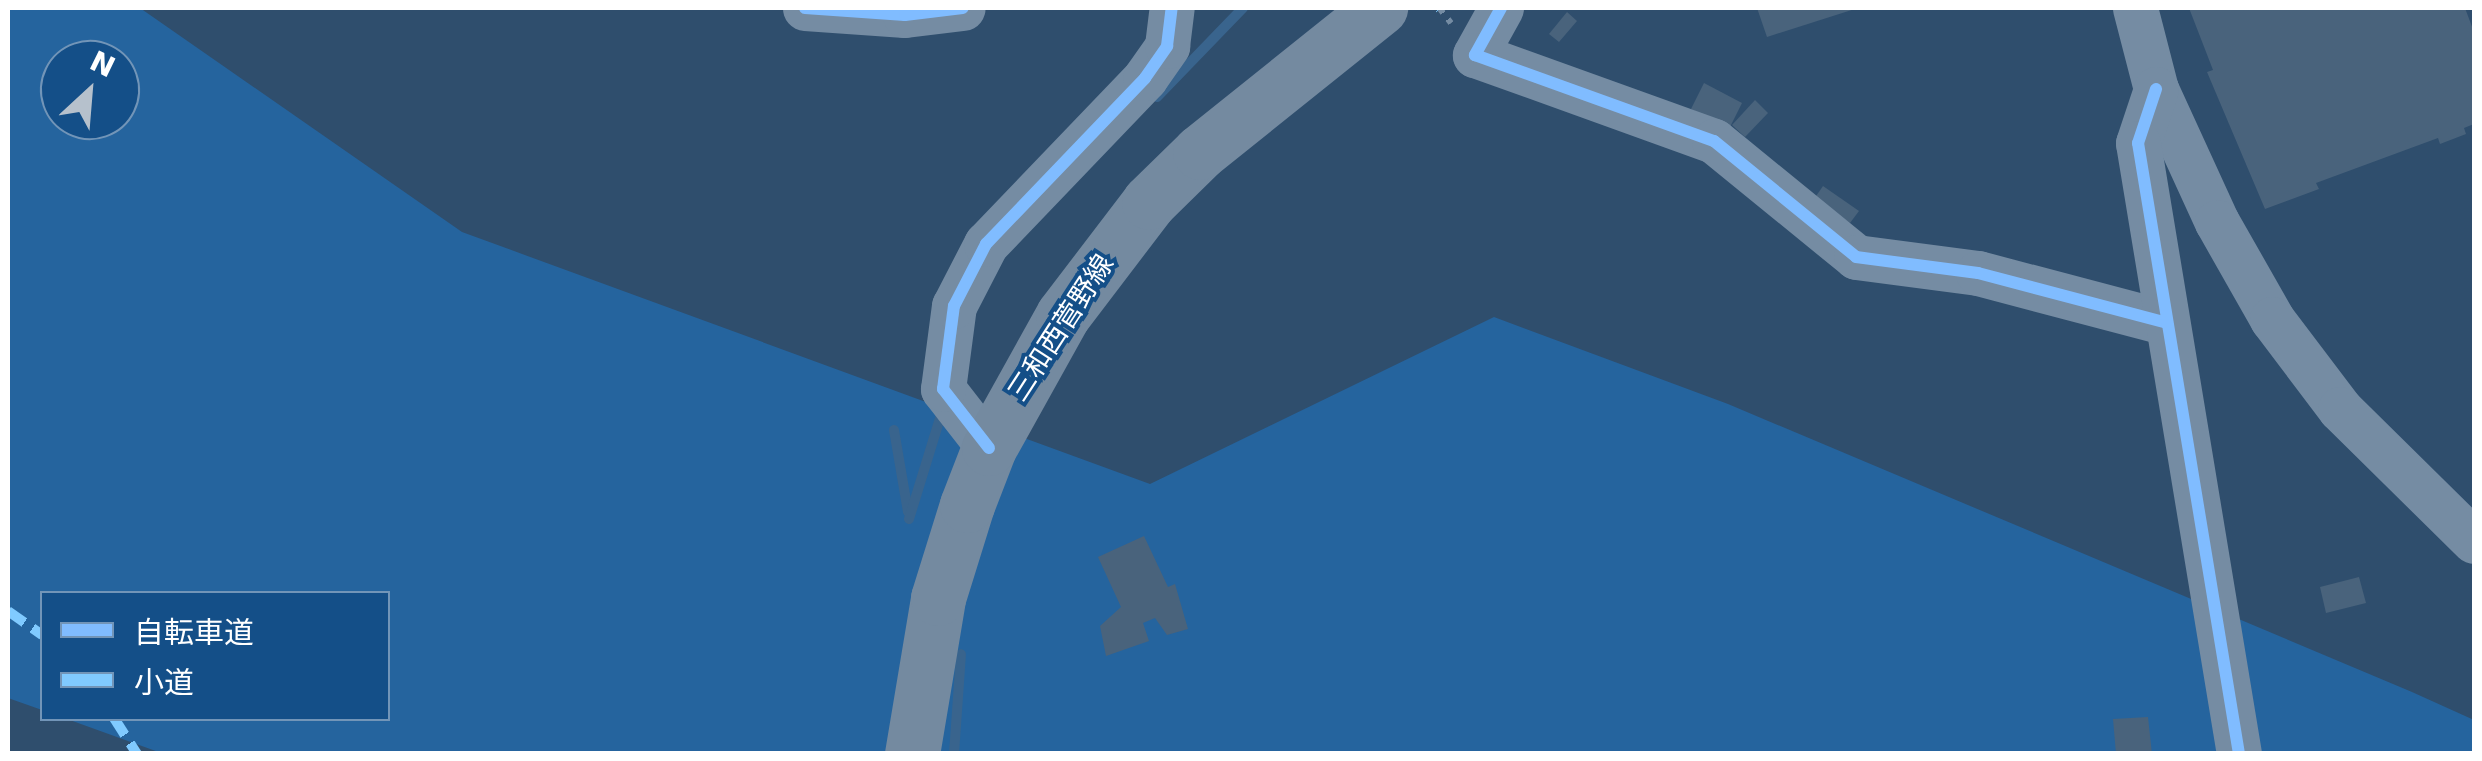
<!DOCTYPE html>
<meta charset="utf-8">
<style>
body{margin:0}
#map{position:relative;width:2482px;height:761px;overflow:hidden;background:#2f4e6d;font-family:"DejaVu Sans","Noto Sans JP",sans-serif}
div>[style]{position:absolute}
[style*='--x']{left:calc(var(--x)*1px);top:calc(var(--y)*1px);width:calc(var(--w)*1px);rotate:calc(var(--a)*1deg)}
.green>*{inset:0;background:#25649e}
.stream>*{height:10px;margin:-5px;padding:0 5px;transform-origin:5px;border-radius:5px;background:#39648d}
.building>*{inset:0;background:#49637c}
.path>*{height:6px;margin-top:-3px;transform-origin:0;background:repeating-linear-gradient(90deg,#758ca3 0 5px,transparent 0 13px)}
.minor>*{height:45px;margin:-22.5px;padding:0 22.5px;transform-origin:22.5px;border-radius:22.5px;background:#758ca3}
.major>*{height:55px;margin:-27.5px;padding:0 27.5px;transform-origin:27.5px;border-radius:27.5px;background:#748aa0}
.quiet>*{height:10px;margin-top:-5px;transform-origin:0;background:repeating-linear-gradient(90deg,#80caff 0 20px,transparent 0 30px)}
.cycleway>*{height:12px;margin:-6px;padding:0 6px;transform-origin:6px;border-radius:6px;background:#80bcff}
span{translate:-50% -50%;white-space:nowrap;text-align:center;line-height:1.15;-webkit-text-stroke:8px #144f88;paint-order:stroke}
.street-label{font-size:28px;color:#fff}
.frame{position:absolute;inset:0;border:10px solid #fff;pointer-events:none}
.legend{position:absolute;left:40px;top:591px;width:350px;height:130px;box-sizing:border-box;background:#144f88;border:2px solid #7295b8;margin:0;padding:12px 18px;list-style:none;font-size:30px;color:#fff}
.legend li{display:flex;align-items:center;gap:20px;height:50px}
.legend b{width:50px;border:2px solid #7295b8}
.north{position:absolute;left:40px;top:40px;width:100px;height:100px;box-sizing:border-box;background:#144f88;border:2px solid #7295b8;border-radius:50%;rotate:26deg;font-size:28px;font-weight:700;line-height:40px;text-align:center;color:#fff}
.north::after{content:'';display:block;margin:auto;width:35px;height:45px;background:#b6c1cc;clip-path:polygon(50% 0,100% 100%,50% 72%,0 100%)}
</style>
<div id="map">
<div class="green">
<div style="clip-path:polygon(evenodd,8px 8px,140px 8px,462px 232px,1150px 484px,1494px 317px,1728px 404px,2412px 692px,2474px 720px,2474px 753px,164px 754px,67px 719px,388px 718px,388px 594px,42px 594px,42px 710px,8px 698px,8px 8px,60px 60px,120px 60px,120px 120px,60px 120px,60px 60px)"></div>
</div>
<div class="stream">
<div style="--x:1157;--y:97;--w:124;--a:-46"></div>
<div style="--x:894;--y:430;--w:83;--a:80.3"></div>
<div style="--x:909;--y:519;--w:109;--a:-72.9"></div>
<div style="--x:954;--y:754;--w:100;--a:-86"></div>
</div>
<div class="building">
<div style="clip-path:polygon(1757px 8px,1858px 8px,1767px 37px)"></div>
<div style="clip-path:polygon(2189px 8px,2465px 8px,2474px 32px,2474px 124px,2464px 128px,2466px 134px,2440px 144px,2438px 138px,2316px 183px,2319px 189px,2265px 209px,2207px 72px,2213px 70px)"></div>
<div style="clip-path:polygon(1567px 12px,1577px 21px,1559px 42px,1549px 34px)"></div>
<div style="clip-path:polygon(1704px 83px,1742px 103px,1729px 129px,1691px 109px)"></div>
<div style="clip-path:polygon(1755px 100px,1768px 113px,1745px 137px,1732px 125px)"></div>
<div style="clip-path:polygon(1823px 186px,1859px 211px,1850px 223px,1814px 199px)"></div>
<div style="clip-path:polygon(1144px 536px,1168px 587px,1175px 584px,1188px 629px,1167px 635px,1155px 618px,1143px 623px,1149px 641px,1106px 656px,1100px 626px,1121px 607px,1098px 557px)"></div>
<div style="clip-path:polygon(2359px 577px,2366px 603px,2326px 613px,2320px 587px)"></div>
<div style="clip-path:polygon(2148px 717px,2152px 754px,2116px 754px,2113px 719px)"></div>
</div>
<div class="path">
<div style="--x:1440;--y:9;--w:18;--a:52"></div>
</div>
<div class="minor">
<div style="--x:805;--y:8;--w:100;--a:4"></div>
<div style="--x:905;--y:15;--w:58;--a:-6.9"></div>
<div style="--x:1501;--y:8;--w:54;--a:119"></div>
<div style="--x:1475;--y:55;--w:254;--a:19.8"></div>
<div style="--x:1714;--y:141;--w:183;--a:39.2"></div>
<div style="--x:1856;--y:257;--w:123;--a:7.5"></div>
<div style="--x:1978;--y:273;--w:192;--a:14.8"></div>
<div style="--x:2135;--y:8;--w:84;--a:75.5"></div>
<div style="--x:2156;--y:89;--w:146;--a:65.4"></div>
<div style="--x:2217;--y:222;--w:112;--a:60.4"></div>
<div style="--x:2272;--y:319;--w:113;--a:52.9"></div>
<div style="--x:2340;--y:409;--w:188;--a:44.6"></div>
<div style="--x:2156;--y:89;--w:57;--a:108.4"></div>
<div style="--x:2138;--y:143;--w:619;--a:80.61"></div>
<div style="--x:989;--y:448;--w:75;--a:-127.9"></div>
<div style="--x:943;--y:389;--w:84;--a:-82.5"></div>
<div style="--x:954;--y:306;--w:70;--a:-62.7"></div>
<div style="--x:986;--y:244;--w:230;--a:-46.2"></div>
<div style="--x:1145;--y:78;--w:39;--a:-55"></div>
<div style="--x:1167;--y:46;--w:38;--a:-83"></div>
</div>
<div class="major">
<div style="--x:912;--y:754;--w:158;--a:-80.5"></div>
<div style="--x:938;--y:598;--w:97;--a:-72.7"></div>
<div style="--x:967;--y:505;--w:61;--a:-68.9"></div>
<div style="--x:989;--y:448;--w:152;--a:-60.9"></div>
<div style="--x:1063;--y:315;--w:142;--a:-52.7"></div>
<div style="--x:1149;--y:202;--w:71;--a:-44.4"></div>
<div style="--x:1200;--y:152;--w:231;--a:-38.7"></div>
</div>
<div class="quiet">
<div style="--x:1439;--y:8;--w:1;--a:45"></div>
<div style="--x:8;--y:611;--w:42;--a:35.2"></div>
<div style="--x:114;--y:718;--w:43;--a:57.4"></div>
</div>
<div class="cycleway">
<div style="--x:805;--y:8;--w:100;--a:4"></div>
<div style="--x:905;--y:15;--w:58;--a:-6.9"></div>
<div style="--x:1501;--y:8;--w:54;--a:119"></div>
<div style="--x:1475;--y:55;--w:254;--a:19.8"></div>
<div style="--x:1714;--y:141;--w:183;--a:39.2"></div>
<div style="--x:1856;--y:257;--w:123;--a:7.5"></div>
<div style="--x:1978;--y:273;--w:192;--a:14.8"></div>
<div style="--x:2156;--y:89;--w:57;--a:108.4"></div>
<div style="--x:2138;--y:143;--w:619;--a:80.61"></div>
<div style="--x:989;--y:448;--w:75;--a:-127.9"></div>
<div style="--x:943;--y:389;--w:84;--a:-82.5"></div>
<div style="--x:954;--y:306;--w:70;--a:-62.7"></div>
<div style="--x:986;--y:244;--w:230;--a:-46.2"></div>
<div style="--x:1145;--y:78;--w:39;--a:-55"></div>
<div style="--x:1167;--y:46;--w:38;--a:-83"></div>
</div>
<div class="street-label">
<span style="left:1061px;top:328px;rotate:-57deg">三和西菅野線</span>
</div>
<div class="frame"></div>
<ul class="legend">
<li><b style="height:12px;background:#80bcff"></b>自転車道</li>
<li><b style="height:12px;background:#80caff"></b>小道</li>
</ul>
<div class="north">N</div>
</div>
